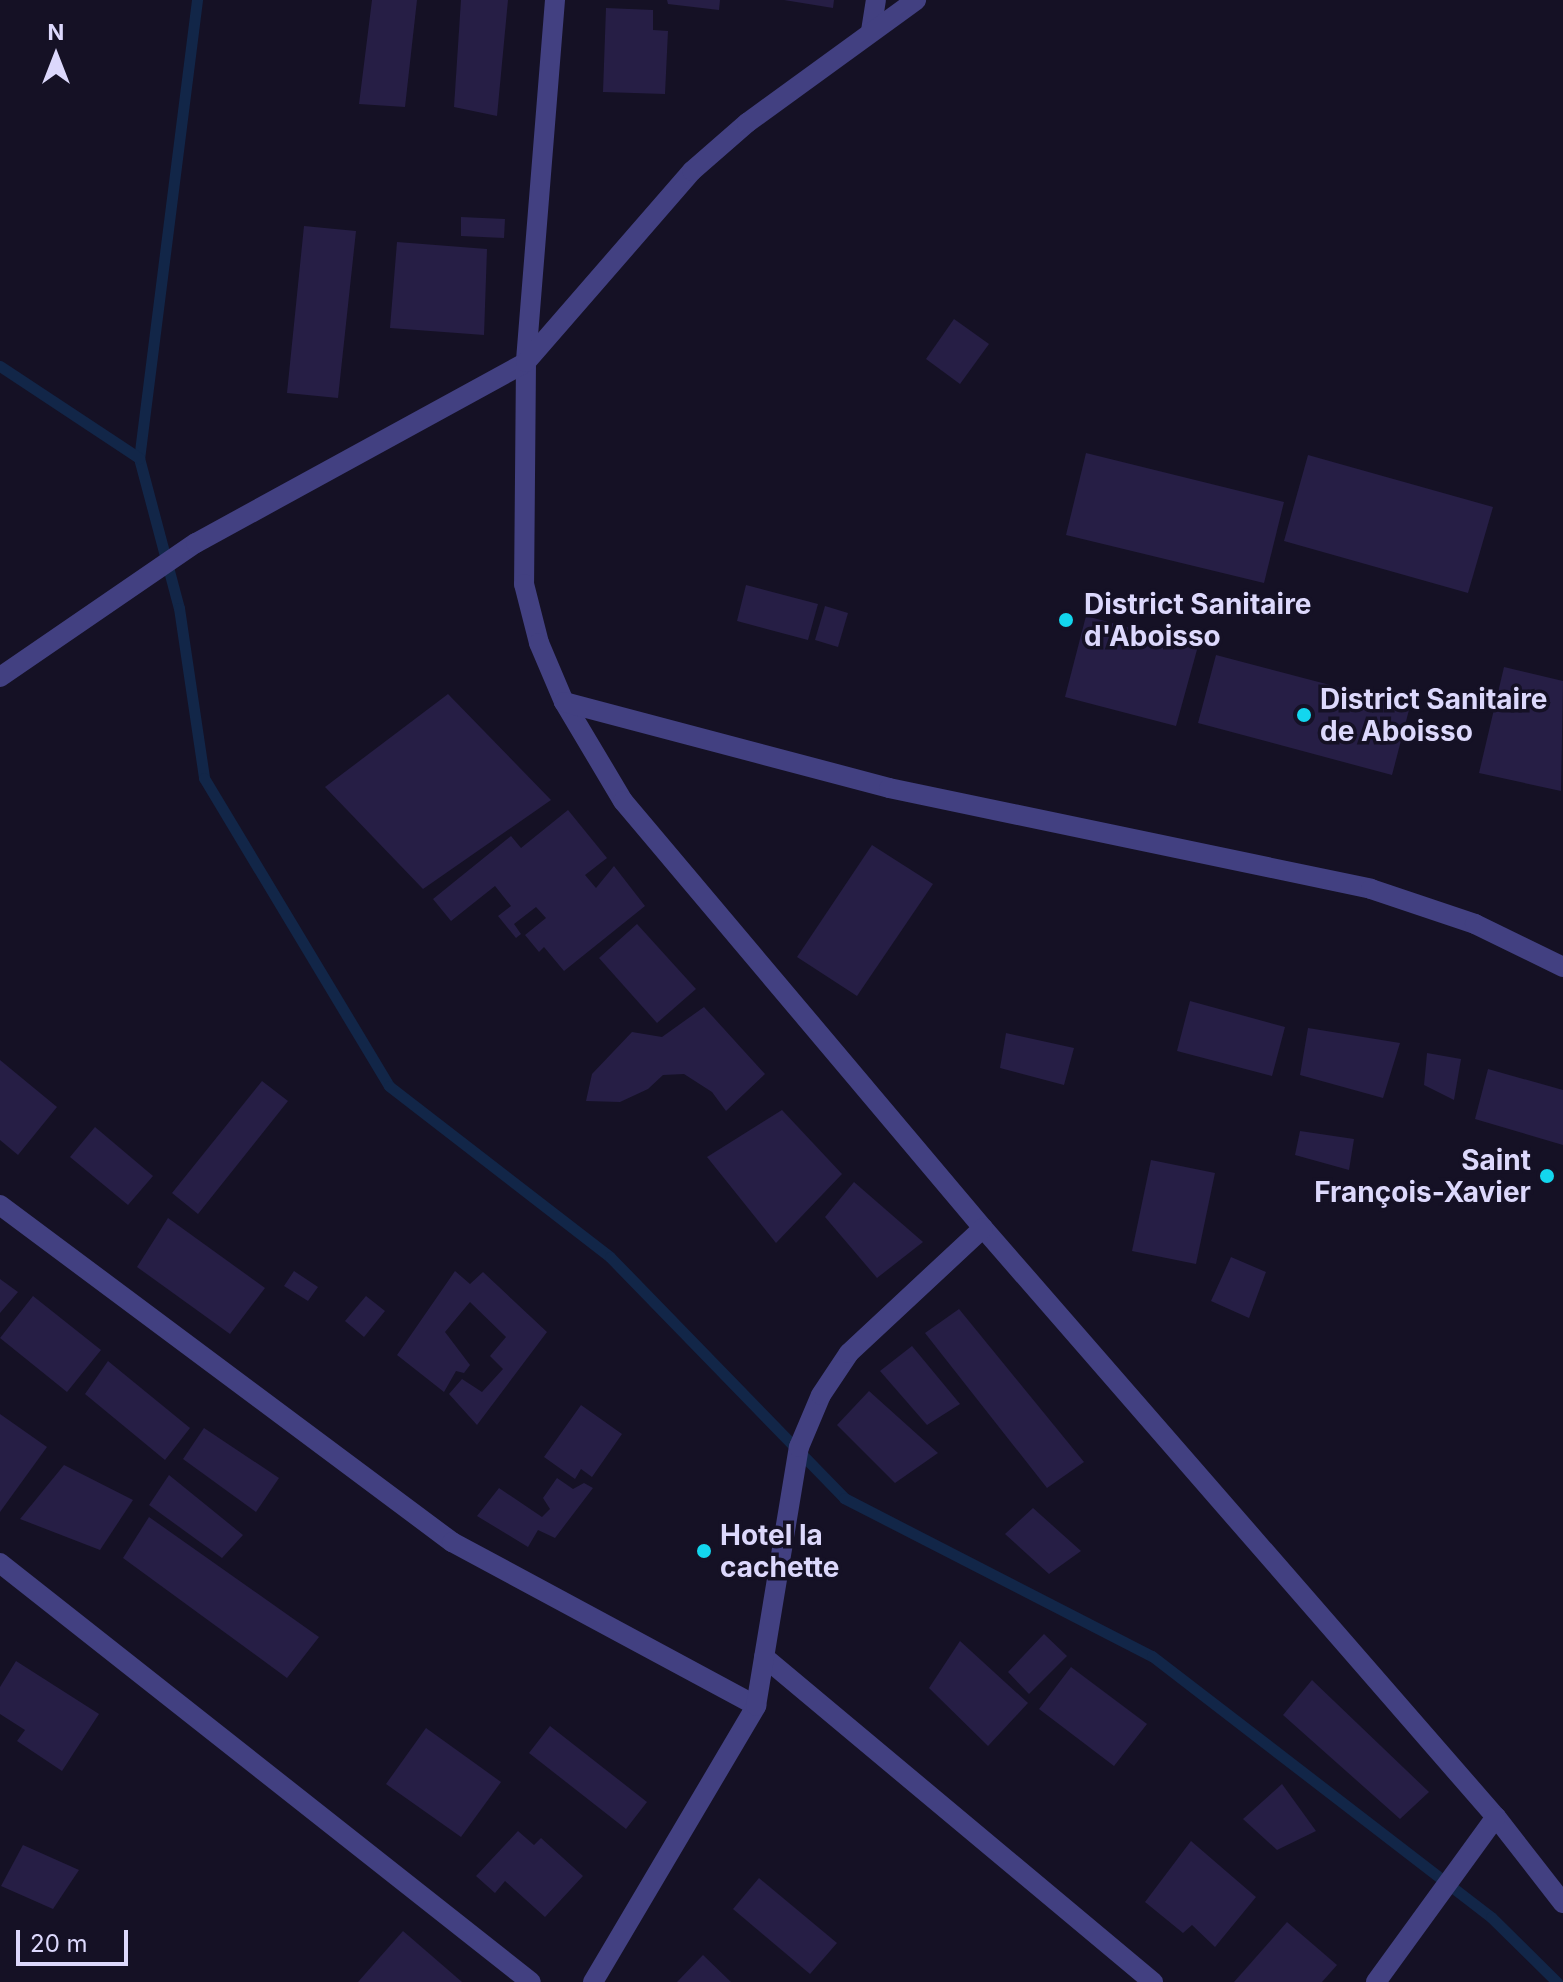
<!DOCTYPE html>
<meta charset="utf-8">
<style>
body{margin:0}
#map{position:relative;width:1563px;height:1982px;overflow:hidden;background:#151125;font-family:Inter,sans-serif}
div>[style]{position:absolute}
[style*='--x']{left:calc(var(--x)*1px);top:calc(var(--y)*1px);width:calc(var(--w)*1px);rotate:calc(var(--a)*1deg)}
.stream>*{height:11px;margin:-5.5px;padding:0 5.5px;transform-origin:5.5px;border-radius:5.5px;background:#122648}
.building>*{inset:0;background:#261e45}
.minor>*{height:20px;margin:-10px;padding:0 10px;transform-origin:10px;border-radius:10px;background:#424081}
.dots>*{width:22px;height:22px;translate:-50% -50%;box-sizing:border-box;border:4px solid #151125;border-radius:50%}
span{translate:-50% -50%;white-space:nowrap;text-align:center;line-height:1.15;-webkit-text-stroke:7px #151125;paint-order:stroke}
.poi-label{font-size:28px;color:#dcd8fc;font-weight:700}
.left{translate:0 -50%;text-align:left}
.right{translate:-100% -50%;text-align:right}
.north{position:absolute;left:16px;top:16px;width:80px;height:80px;-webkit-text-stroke:6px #151125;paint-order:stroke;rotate:0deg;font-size:22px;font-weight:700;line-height:32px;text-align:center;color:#dcd8fc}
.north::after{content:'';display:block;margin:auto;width:28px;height:36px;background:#dcd8fc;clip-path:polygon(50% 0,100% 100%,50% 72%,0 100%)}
.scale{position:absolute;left:16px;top:1930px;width:112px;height:36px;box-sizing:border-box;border:4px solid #dcd8fc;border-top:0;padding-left:10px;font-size:24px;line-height:28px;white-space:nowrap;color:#dcd8fc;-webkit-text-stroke:6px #151125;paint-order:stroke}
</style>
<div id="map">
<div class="stream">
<div style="--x:197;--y:0;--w:462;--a:97.2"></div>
<div style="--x:139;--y:458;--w:155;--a:75.1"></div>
<div style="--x:179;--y:608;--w:172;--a:81.6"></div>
<div style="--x:204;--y:778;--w:359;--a:59"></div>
<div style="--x:389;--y:1086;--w:279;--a:37.7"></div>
<div style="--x:610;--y:1257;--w:336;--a:45.8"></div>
<div style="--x:844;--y:1498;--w:346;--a:27.2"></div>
<div style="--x:1152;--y:1656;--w:428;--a:37.6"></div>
<div style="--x:1491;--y:1917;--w:93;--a:44.6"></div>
<div style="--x:0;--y:366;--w:167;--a:33.5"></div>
</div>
<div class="building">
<div style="clip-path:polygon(372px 0,417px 0,405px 107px,359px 104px)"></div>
<div style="clip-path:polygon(461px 0,508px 0,497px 116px,454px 107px)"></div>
<div style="clip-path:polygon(667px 0,720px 0,719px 10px,668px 4px)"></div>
<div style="clip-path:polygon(784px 0,834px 0,833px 8px)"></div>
<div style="clip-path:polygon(606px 8px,653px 10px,653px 30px,668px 31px,665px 94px,603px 92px)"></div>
<div style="clip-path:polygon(461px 217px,505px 219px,504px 238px,461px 236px)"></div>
<div style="clip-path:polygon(304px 226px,356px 231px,338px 398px,287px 393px)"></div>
<div style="clip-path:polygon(397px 242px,487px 249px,484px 335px,390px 328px)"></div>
<div style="clip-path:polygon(954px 319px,989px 344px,960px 384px,926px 359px)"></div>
<div style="clip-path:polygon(1086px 453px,1284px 502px,1264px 583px,1066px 535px)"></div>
<div style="clip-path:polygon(1308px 455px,1493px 507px,1468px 593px,1284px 541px)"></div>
<div style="clip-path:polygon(746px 585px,818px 604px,808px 640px,737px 621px)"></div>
<div style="clip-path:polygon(825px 606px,848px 613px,838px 647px,815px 640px)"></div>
<div style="clip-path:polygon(1086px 616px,1198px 646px,1176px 726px,1065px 697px)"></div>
<div style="clip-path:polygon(1216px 655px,1410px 706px,1392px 775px,1198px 723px)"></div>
<div style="clip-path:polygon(1504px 667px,1563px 681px,1561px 791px,1479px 773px)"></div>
<div style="clip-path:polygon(448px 694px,551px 800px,423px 889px,325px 787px)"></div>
<div style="clip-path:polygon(568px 810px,607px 858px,585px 875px,596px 888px,614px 866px,645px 906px,564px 971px,544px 947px,539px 952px,525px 935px,546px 918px,536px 907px,514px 924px,521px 934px,516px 938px,498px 916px,511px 906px,495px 886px,451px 921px,433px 899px,511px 836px,521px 848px)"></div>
<div style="clip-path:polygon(872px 845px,933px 884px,857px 996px,797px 957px)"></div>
<div style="clip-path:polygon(637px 924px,696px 989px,657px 1023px,599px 958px)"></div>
<div style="clip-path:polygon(1190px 1001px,1285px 1027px,1272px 1076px,1177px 1051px)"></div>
<div style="clip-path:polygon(704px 1007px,765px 1074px,726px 1111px,712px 1092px,684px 1074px,663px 1075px,648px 1089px,620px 1102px,586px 1101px,592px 1074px,632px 1032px,662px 1037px)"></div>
<div style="clip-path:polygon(1308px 1028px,1400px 1043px,1383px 1098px,1300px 1075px)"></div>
<div style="clip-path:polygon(1006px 1033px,1074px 1048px,1064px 1085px,1000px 1068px)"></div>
<div style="clip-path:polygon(1427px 1053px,1461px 1059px,1454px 1100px,1424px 1085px)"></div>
<div style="clip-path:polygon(0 1060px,57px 1107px,18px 1155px,0 1140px)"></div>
<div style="clip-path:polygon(1488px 1069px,1563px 1090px,1563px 1145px,1475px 1119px)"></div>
<div style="clip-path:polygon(262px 1081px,288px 1101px,198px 1214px,172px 1193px)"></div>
<div style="clip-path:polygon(782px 1110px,842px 1174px,776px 1243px,707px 1157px)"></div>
<div style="clip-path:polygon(95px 1127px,153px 1176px,128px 1205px,70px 1157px)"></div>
<div style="clip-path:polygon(1300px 1131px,1354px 1139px,1349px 1170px,1295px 1155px)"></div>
<div style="clip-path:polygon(1151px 1160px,1215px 1173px,1196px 1264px,1132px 1251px)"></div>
<div style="clip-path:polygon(854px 1182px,923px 1242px,877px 1278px,825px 1217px)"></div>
<div style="clip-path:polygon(168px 1218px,265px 1288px,230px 1334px,137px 1267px)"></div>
<div style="clip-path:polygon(1231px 1257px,1266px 1272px,1249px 1318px,1211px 1301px)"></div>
<div style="clip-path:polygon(294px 1271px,318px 1287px,308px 1301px,284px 1286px)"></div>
<div style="clip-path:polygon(455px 1271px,470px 1284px,483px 1272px,547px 1332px,477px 1425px,449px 1394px,462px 1379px,482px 1392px,503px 1369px,490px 1356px,506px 1337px,470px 1302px,445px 1332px,470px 1365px,464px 1373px,456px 1371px,444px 1392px,397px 1355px)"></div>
<div style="clip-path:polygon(0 1279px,18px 1292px,0 1313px)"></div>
<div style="clip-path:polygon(33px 1296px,101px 1350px,67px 1392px,0 1338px)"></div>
<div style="clip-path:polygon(366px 1296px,385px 1311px,364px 1337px,345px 1321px)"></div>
<div style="clip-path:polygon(959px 1309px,1084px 1462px,1047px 1488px,925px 1333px)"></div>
<div style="clip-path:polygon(912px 1346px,960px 1404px,927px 1425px,880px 1371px)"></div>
<div style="clip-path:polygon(108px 1361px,190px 1428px,165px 1460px,85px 1394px)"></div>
<div style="clip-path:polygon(869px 1391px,938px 1453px,895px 1483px,837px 1425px)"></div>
<div style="clip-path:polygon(581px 1405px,622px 1434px,592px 1477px,581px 1469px,575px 1479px,544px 1457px)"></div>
<div style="clip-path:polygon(0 1414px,47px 1447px,0 1512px)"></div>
<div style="clip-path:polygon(204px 1428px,279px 1478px,256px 1512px,183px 1459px)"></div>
<div style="clip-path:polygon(64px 1465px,133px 1500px,100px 1550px,20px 1519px)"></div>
<div style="clip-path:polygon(169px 1475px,243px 1535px,222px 1558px,149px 1505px)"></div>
<div style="clip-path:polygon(557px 1478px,573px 1489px,584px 1483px,593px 1488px,555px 1538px,538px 1530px,528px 1547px,477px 1516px,499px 1488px,542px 1517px,550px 1509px,543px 1498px)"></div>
<div style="clip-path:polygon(1033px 1508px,1081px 1551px,1049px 1574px,1005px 1534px)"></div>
<div style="clip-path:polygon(149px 1517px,319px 1637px,287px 1678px,123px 1558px)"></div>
<div style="clip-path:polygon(1044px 1634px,1067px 1656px,1029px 1694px,1008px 1672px)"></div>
<div style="clip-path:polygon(960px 1641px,1028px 1703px,988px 1746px,929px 1688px)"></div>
<div style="clip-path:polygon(16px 1661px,99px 1714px,62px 1771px,17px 1741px,25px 1730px,0 1714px,0 1687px)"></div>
<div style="clip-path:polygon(1071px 1667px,1147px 1724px,1114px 1766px,1039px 1709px)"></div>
<div style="clip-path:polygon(1312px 1680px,1429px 1792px,1400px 1819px,1283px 1715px)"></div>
<div style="clip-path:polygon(550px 1726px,647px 1802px,626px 1829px,529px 1753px)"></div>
<div style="clip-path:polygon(426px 1728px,501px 1782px,461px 1837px,386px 1784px)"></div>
<div style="clip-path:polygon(1282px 1784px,1316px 1831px,1277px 1850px,1243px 1819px)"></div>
<div style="clip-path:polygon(518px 1831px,534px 1845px,541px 1838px,583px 1876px,545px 1917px,505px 1881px,495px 1893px,476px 1876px)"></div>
<div style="clip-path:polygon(1191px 1841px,1256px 1897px,1215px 1947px,1192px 1925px,1183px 1933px,1145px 1902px)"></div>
<div style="clip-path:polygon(23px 1845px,79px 1870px,53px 1909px,1px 1886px)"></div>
<div style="clip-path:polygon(759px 1878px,837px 1943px,810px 1974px,733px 1909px)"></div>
<div style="clip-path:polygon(1287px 1922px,1337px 1965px,1322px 1982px,1234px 1982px)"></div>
<div style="clip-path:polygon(403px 1931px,462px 1982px,358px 1982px)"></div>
<div style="clip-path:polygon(703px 1955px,731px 1982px,677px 1982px)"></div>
</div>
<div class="minor">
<div style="--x:555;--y:0;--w:363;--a:94.6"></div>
<div style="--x:526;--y:362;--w:222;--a:90.5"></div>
<div style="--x:524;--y:584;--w:61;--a:75.7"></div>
<div style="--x:539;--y:643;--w:64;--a:67"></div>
<div style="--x:564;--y:702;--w:115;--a:59.2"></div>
<div style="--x:623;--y:801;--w:559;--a:49.87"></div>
<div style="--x:983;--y:1228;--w:781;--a:48.95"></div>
<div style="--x:1496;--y:1817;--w:109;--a:52.1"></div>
<div style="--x:871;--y:31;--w:31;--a:-81"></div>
<div style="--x:0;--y:677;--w:237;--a:-34.4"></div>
<div style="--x:196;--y:543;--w:376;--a:-28.7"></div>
<div style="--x:526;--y:362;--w:253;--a:-49"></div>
<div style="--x:692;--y:171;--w:73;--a:-41.1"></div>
<div style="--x:747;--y:123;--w:209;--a:-36"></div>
<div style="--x:564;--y:702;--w:336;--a:14.8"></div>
<div style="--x:889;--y:788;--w:492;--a:11.8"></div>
<div style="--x:1371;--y:889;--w:110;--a:18.6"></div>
<div style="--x:1475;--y:924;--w:98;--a:26"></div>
<div style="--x:0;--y:1205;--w:564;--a:36.71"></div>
<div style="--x:452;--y:1542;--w:345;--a:28.3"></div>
<div style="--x:0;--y:1563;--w:676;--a:38.28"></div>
<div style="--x:764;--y:1657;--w:507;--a:39.88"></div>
<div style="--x:593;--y:1982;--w:321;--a:-59.4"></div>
<div style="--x:756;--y:1706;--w:263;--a:-80.6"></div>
<div style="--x:799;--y:1447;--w:56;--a:-67.1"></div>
<div style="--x:821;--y:1395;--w:50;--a:-56.3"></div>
<div style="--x:849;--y:1353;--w:183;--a:-43"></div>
<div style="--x:1376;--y:1982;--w:204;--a:-54"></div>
</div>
<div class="dots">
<div style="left:1066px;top:620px;background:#13d6ee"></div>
<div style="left:1304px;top:715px;background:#13d6ee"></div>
<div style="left:1547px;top:1176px;background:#13d6ee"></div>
<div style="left:704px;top:1551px;background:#13d6ee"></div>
</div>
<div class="poi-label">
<span class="left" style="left:1084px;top:620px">District Sanitaire<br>d'Aboisso</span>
<span class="left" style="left:1320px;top:715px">District Sanitaire<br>de Aboisso</span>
<span class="right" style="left:1531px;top:1176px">Saint<br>François-Xavier</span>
<span class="left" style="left:720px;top:1551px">Hotel la<br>cachette</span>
</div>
<div class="north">N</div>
<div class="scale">20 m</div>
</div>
